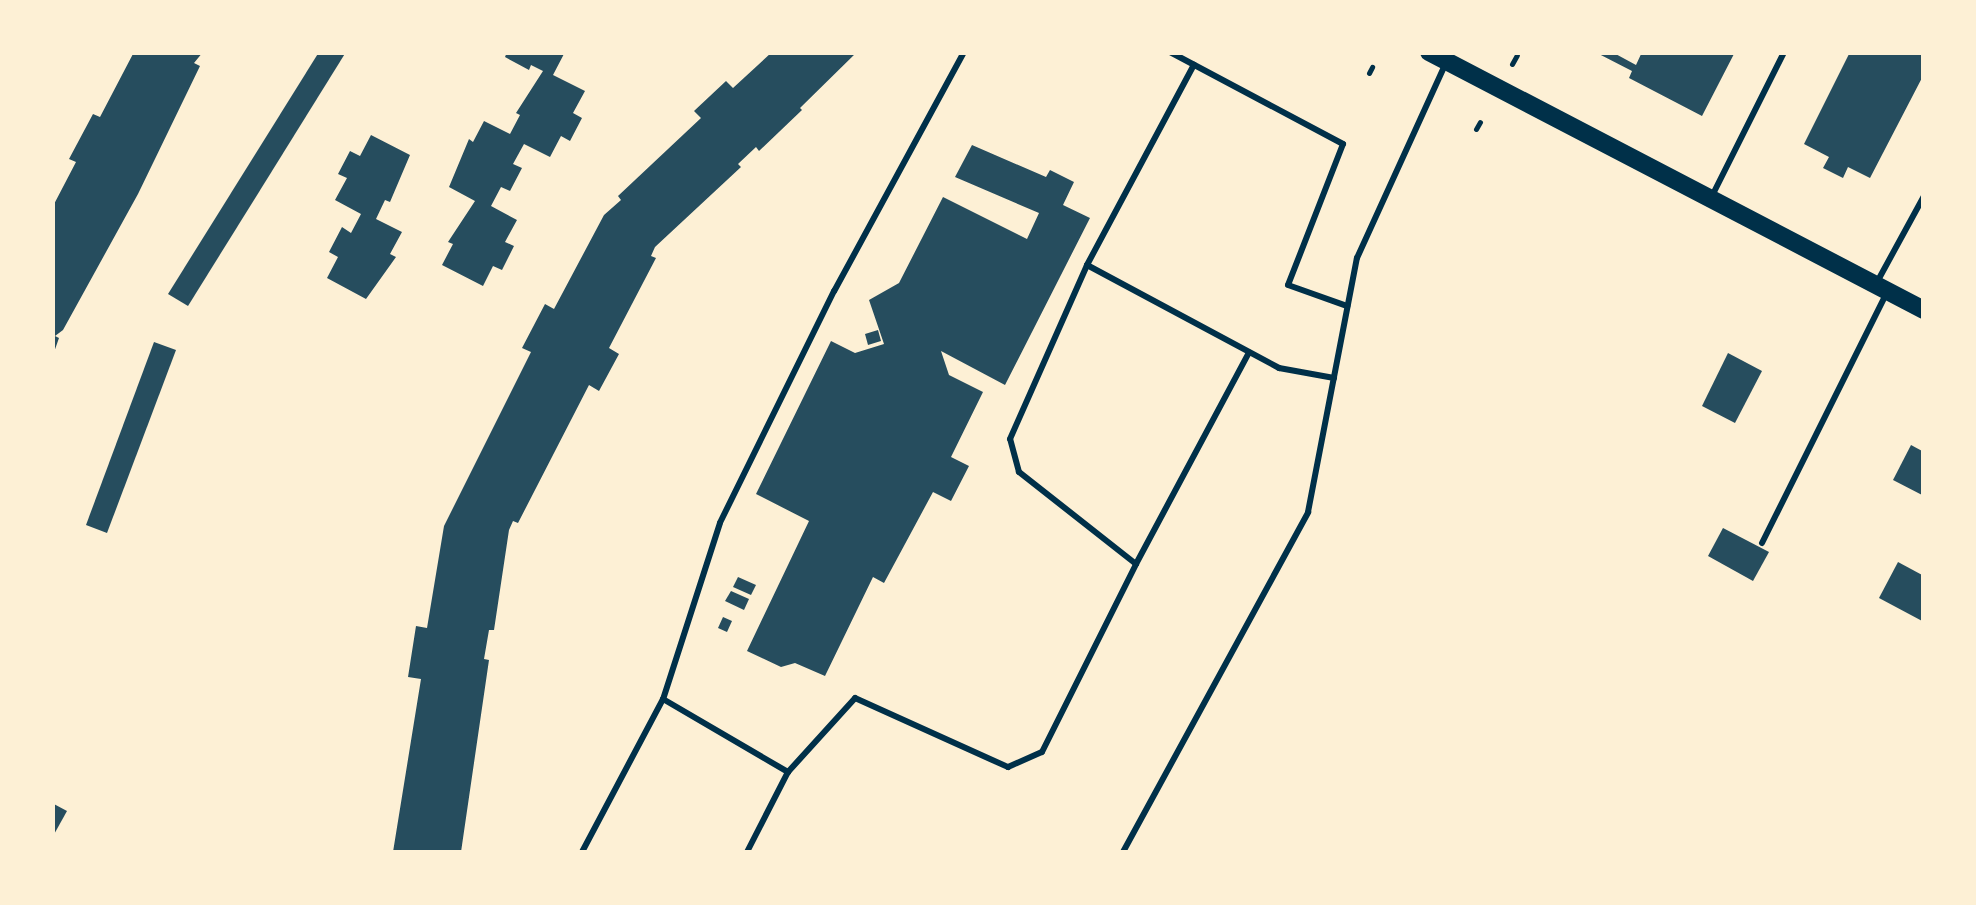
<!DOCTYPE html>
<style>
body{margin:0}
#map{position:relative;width:1976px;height:905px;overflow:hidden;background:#fdf0d5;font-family:Bitter,serif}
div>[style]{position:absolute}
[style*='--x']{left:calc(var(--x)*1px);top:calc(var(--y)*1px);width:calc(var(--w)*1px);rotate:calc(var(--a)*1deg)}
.building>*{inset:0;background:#264d5e}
.path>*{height:5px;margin:-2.5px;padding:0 2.5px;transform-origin:2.5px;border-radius:2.5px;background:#003049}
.service>*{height:6px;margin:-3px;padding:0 3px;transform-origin:3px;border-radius:3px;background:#003049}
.secondary>*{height:18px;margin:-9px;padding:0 9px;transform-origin:9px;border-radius:9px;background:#003049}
span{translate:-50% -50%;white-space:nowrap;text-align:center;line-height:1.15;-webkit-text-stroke:10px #fdf0d5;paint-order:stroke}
.frame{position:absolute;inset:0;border:55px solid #fdf0d5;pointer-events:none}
</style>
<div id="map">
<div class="building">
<div style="clip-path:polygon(134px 52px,203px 52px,194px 63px,200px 66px,138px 194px,63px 330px,55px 336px,59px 338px,52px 358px,52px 208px,76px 162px,69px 159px,93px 114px,100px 117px)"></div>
<div style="clip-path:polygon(319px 52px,346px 52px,188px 306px,168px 294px)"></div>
<div style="clip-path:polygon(507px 52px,565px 52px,553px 75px,585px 91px,573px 113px,582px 118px,570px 141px,561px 136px,550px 157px,524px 144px,513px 164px,522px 168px,510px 191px,501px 187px,491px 206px,517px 220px,505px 242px,514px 246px,502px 270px,493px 266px,483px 286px,442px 265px,453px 244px,448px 242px,475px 201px,449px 187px,469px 139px,473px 142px,484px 121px,510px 134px,520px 115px,516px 113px,543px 71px,531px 65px,529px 70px,505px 57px)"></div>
<div style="clip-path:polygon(772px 52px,857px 52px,800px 108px,802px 110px,759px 151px,756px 147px,738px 164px,741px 167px,655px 247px,651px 256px,656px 258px,609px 348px,619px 354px,599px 391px,589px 385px,518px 523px,513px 521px,509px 530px,494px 630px,489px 630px,484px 659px,489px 660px,461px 852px,393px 852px,421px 679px,408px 677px,416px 626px,427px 628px,444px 526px,531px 352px,522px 348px,545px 304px,554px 309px,604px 215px,621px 200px,618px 196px,701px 118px,694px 111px,726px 81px,733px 88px)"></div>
<div style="clip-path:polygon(1595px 52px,1612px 52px,1636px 65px,1642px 52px,1735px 52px,1702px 116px,1629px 78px,1632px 71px)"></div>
<div style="clip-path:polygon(1850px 52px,1924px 52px,1924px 74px,1870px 178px,1848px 167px,1843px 178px,1823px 168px,1829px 157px,1804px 144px)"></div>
<div style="clip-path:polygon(371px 135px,410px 155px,390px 202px,385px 200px,376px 219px,402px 232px,390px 254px,396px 257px,366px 299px,327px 278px,338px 257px,329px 252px,342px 227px,351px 233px,361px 214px,335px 200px,347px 178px,338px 174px,350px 151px,360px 156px)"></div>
<div style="clip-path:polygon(972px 145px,1046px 177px,1050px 170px,1074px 182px,1063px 205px,1090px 218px,1005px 385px,941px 351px,949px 375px,983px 392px,951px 457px,969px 466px,951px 501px,933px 492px,884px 583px,873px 577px,825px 676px,795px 663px,781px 667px,747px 651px,809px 521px,756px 494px,831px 341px,855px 353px,884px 344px,869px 300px,899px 283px,943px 197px,1027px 239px,1039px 213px,955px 177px)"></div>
<div style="clip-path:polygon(878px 330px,881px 341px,868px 345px,865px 334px)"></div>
<div style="clip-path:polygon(154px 342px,176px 350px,107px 533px,86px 525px)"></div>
<div style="clip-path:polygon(1728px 353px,1762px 371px,1735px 423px,1702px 406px)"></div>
<div style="clip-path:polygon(1911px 445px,1924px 452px,1924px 496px,1893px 480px)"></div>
<div style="clip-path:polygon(1723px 528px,1769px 552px,1753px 581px,1708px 556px)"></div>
<div style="clip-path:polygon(1898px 562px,1924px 576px,1924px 622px,1879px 598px)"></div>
<div style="clip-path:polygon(738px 577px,756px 585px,751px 595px,733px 587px)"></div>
<div style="clip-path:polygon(731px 591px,749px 599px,744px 610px,725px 601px)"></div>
<div style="clip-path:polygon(723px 617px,732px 621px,727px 632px,718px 628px)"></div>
<div style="clip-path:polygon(52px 803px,67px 811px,52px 838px)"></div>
</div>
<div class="path">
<div style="--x:1512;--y:64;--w:10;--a:-61"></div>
<div style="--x:1369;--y:73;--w:7;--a:-63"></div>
<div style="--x:1476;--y:129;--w:8;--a:-60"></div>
</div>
<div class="service">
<div style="--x:964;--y:52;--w:272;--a:118.5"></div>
<div style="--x:834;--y:291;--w:258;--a:116.2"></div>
<div style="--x:720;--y:523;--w:185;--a:107.9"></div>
<div style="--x:663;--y:699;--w:145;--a:30.3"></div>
<div style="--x:788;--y:772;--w:100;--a:-47.8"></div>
<div style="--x:855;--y:698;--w:168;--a:24.3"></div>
<div style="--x:1008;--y:767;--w:37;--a:-24"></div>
<div style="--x:1042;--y:752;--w:210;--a:-63.4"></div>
<div style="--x:1136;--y:564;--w:149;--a:-141.8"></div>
<div style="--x:1019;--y:472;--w:34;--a:-105"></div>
<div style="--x:1010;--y:439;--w:190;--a:-66.1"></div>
<div style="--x:1087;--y:265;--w:218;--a:28.2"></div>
<div style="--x:1279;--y:368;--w:56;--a:10.3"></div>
<div style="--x:1170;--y:52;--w:196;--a:28"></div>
<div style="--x:1343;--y:144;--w:151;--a:111.3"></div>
<div style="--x:1288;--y:285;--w:63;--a:19.6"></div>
<div style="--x:1712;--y:196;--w:161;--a:-63.4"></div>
<div style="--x:1087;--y:265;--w:227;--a:-61.9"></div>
<div style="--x:1876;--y:284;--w:100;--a:-61.4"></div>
<div style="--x:1762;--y:543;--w:280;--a:-63.5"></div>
<div style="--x:1136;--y:564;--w:240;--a:-61.9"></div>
<div style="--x:582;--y:852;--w:173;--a:-62.1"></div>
<div style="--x:747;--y:852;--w:90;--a:-62.9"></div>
<div style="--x:1123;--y:852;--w:387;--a:-61.4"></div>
<div style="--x:1308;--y:512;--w:259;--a:-79.1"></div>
<div style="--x:1357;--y:258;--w:214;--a:-65.5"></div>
</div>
<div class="secondary">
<div style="--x:1429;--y:52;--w:558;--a:27.53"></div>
</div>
<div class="frame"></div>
</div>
